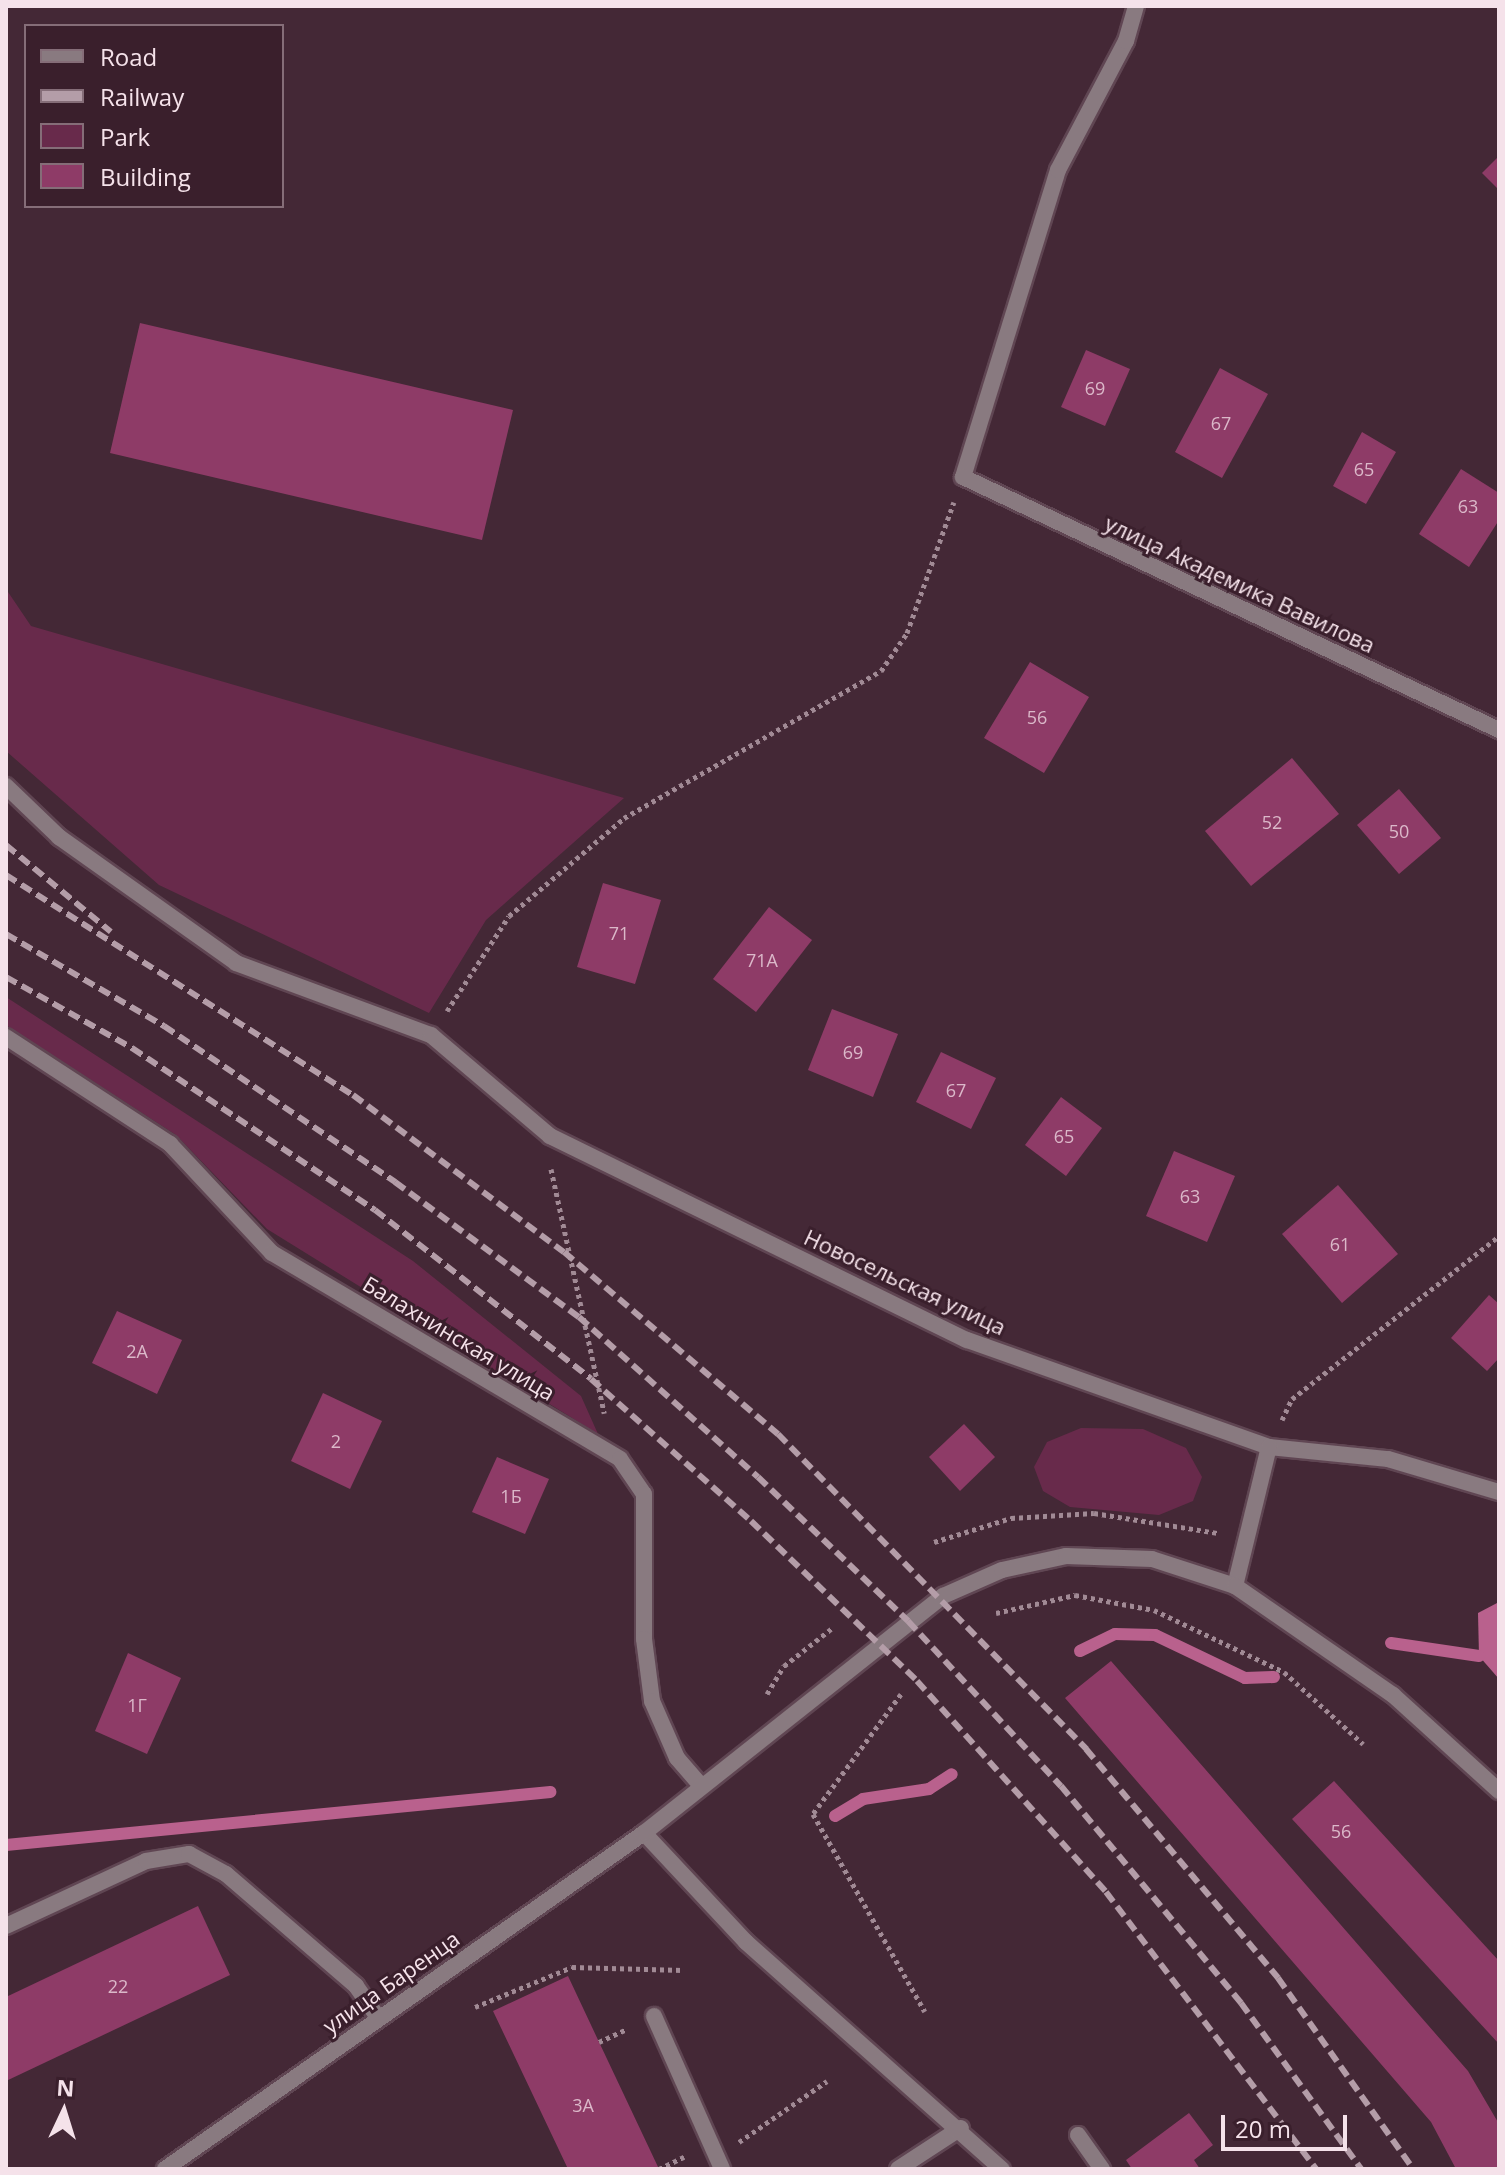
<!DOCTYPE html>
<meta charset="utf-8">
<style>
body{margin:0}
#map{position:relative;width:1505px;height:2175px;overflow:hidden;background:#442836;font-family:"Open Sans",sans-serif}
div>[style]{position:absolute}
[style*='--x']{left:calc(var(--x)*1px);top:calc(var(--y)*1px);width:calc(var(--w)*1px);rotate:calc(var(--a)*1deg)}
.green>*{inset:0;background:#682a4b}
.water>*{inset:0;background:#b9618d}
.stream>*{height:12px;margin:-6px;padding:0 6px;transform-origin:6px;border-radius:6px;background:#b9618d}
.building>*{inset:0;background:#8e3b67}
.path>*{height:5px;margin-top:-2.5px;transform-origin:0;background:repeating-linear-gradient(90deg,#a18a95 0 4px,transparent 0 8px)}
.roads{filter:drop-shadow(2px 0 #604653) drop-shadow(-2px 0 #604653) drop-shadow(0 2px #604653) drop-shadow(0 -2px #604653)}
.service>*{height:16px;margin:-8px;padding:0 8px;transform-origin:8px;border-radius:8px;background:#897a80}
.minor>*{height:16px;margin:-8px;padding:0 8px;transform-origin:8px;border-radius:8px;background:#897a80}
.tertiary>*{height:16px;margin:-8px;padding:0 8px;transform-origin:8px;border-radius:8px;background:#897a80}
.rail>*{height:6px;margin-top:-3px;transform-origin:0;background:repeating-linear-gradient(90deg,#b49da8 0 12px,transparent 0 18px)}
span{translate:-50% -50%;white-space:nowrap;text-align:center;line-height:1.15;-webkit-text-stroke:6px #3a1f2c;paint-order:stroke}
.number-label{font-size:18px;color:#dbb8c9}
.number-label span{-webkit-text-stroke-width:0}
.street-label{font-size:22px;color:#f5e2ea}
.frame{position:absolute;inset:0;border:8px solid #f5e2ea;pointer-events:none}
.legend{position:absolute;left:24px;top:24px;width:260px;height:184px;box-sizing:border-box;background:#3a1f2c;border:2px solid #856d78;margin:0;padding:10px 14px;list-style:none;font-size:24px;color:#f5e2ea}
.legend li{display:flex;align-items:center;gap:16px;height:40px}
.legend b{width:40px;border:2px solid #856d78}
.north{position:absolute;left:24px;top:2071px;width:80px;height:80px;-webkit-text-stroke:6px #3a1f2c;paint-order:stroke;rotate:4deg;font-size:22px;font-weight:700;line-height:32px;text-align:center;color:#f5e2ea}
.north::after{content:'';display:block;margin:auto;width:28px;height:36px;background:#f5e2ea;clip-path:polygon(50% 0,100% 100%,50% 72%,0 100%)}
.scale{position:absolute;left:1221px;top:2115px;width:126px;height:36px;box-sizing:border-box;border:4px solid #f5e2ea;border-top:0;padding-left:10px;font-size:24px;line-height:28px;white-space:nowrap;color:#f5e2ea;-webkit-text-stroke:6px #3a1f2c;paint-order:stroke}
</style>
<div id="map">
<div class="green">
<div style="clip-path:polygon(6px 589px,31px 626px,624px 798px,486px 920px,429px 1013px,159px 885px,6px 751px)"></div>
<div style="clip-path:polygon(6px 997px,413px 1261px,581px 1396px,598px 1434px,267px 1229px,176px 1135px,6px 1025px)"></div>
<div style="clip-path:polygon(1081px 1428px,1143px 1429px,1186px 1448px,1202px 1477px,1193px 1501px,1159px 1515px,1070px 1507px,1043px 1491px,1034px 1467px,1047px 1442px)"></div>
</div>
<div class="water">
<div style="clip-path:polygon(1499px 1602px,1499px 1679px,1479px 1656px,1478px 1613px)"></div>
</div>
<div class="stream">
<div style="--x:1391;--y:1643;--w:89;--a:8.4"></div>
<div style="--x:1080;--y:1651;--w:39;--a:-26"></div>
<div style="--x:1115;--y:1634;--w:40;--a:1.4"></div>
<div style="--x:1155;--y:1635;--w:100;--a:25.5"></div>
<div style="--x:1245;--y:1678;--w:29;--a:-2"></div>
<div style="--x:835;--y:1816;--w:33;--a:-31"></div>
<div style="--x:863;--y:1799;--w:67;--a:-8.6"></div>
<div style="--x:929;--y:1789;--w:27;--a:-33"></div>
<div style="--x:6;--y:1845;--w:547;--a:-5.56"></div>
</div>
<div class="building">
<div style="clip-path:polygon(1499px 156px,1499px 190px,1482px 173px)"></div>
<div style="clip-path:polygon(140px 323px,513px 410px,482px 540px,110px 453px)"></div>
<div style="clip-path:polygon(1086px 350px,1130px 369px,1105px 426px,1061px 407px)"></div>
<div style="clip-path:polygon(1220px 368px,1268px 394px,1222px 478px,1175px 452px)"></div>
<div style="clip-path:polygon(1362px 432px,1396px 452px,1366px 504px,1333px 486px)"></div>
<div style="clip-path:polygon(1461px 469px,1499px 493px,1499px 520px,1469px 567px,1419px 534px)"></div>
<div style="clip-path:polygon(1030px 662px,1089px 697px,1044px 773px,984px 738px)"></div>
<div style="clip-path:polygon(1292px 758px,1339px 814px,1251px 886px,1205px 831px)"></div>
<div style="clip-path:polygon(1399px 789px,1441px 838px,1399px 874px,1357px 825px)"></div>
<div style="clip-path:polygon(603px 883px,661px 900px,635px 984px,577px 967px)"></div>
<div style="clip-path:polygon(769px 907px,812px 940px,756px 1012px,713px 979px)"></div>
<div style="clip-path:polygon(832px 1009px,898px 1034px,873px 1097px,808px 1070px)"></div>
<div style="clip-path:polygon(941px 1052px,996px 1078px,971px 1129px,916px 1102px)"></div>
<div style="clip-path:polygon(1061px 1097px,1102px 1128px,1066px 1176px,1025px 1145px)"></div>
<div style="clip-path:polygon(1174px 1151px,1235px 1176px,1207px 1242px,1146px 1216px)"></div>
<div style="clip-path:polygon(1338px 1185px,1398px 1254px,1342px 1303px,1282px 1234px)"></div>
<div style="clip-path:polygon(1489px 1295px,1499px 1304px,1499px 1358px,1487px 1371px,1451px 1338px)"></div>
<div style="clip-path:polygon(117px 1311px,182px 1340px,157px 1394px,92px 1363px)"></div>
<div style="clip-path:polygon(323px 1393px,382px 1421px,350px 1489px,291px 1461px)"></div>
<div style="clip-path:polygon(964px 1424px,995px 1457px,960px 1491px,929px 1457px)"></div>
<div style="clip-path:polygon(497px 1457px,549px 1479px,525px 1534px,472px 1512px)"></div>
<div style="clip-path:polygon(128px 1653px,181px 1678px,147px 1754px,95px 1731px)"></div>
<div style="clip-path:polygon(1111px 1661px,1468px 2071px,1499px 2124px,1499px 2169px,1456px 2169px,1431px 2122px,1065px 1698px)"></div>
<div style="clip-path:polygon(1334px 1781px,1499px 1961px,1499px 2044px,1292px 1819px)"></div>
<div style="clip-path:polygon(198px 1906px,230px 1975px,6px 2081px,6px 1997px)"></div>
<div style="clip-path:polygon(568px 1976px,599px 2042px,659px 2169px,568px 2169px,493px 2011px)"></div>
<div style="clip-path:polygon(1189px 2113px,1213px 2145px,1194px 2160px,1200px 2169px,1132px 2169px,1126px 2160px)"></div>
</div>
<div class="path">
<div style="--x:447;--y:1011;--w:113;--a:-56.9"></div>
<div style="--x:509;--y:916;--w:151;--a:-40.4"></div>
<div style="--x:624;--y:818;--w:296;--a:-29.8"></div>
<div style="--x:881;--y:671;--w:46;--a:-55.6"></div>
<div style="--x:907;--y:633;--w:139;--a:-70.3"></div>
<div style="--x:551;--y:1169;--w:250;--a:77.7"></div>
<div style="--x:1282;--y:1420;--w:23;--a:-65"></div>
<div style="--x:1292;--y:1399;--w:263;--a:-38.2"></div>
<div style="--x:934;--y:1542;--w:81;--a:-17.3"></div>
<div style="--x:1011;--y:1518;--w:83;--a:-3.4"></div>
<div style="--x:1094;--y:1513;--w:126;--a:9.2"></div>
<div style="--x:996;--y:1613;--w:81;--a:-12.8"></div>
<div style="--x:1075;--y:1595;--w:80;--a:10.8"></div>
<div style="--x:1154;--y:1610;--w:144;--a:25.5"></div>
<div style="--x:1284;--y:1672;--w:107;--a:42.3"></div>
<div style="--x:767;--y:1694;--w:33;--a:-59"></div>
<div style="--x:784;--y:1666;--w:60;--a:-38.2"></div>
<div style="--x:901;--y:1694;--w:149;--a:126.3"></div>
<div style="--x:813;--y:1814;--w:227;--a:60.5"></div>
<div style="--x:475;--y:2007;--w:105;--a:-22.4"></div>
<div style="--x:572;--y:1967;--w:111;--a:1.5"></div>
<div style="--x:599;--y:2042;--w:31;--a:-25"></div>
<div style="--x:739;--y:2142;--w:107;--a:-34.7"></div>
<div style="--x:659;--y:2169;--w:28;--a:-26"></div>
</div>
<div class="roads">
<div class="service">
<div style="--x:963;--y:477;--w:321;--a:-72.8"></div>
<div style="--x:1058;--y:170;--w:146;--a:-62.2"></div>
<div style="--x:1126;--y:41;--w:36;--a:-74"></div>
<div style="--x:6;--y:786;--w:74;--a:43.9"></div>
<div style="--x:59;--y:837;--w:217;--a:35.4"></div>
<div style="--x:236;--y:963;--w:208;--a:20.3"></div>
<div style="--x:6;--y:1926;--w:154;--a:-24.9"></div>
<div style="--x:146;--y:1861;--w:44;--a:-9.2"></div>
<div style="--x:189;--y:1854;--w:42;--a:28.4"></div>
<div style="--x:226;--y:1874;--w:172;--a:40.7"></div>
<div style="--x:356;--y:1986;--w:39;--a:55"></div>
<div style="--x:654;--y:2016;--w:167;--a:66"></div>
<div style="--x:1078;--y:2135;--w:42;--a:54.8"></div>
<div style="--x:898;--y:2169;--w:75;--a:-33.1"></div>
</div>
<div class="minor">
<div style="--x:963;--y:477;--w:593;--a:25.27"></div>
<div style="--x:431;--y:1035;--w:156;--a:40.3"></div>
<div style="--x:550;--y:1136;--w:464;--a:26.1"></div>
<div style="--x:967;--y:1340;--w:320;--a:19.5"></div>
<div style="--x:1269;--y:1447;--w:120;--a:5.8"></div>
<div style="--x:1388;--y:1459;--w:116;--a:16.6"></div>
<div style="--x:6;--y:1037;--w:196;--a:33.1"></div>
<div style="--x:170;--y:1144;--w:149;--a:46.9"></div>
<div style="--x:272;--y:1253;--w:404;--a:30.6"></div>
<div style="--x:620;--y:1459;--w:42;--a:55.6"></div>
<div style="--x:644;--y:1494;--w:145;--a:90"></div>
<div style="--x:644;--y:1639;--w:63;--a:82.6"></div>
<div style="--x:652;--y:1701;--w:62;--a:66.3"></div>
<div style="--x:677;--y:1758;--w:37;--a:49"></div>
<div style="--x:1235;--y:1586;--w:143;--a:-76.3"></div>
</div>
<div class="tertiary">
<div style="--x:644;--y:1833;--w:149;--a:46.9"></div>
<div style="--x:746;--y:1942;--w:342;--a:41.6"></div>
<div style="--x:165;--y:2169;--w:585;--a:-35.05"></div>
<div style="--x:644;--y:1833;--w:382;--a:-38.4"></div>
<div style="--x:943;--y:1596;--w:64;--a:-23.8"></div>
<div style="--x:1002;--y:1570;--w:66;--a:-12.3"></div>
<div style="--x:1066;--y:1556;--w:86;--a:2"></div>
<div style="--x:1152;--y:1559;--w:87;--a:18"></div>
<div style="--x:1235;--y:1586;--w:192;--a:34.6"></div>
<div style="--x:1393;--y:1695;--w:143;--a:42.2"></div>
</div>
</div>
<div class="rail">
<div style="--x:6;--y:845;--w:136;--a:39.6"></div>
<div style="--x:6;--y:875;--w:411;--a:32.4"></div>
<div style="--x:353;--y:1095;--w:263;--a:36.7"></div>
<div style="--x:564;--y:1252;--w:281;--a:40.4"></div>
<div style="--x:778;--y:1434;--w:441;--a:45.6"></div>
<div style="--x:1086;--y:1749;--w:299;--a:50"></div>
<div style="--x:1278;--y:1978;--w:234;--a:54.7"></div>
<div style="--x:6;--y:934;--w:183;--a:30.2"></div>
<div style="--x:164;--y:1026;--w:279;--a:34"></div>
<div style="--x:395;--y:1182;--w:228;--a:36.3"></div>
<div style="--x:579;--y:1317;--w:240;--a:41.8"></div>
<div style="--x:758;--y:1477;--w:208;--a:43.8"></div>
<div style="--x:908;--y:1621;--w:225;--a:47.2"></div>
<div style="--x:1061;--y:1786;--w:282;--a:50.3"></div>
<div style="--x:1241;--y:2003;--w:205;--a:54.1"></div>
<div style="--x:6;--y:977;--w:145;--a:29.4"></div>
<div style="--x:132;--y:1048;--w:292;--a:33.7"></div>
<div style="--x:375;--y:1210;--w:274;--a:38"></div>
<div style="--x:591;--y:1379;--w:214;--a:41.6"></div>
<div style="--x:751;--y:1521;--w:231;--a:43.9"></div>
<div style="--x:917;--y:1681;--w:283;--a:48.1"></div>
<div style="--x:1106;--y:1892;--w:348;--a:52.8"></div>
</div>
<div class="number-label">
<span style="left:1095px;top:388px">69</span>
<span style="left:1221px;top:423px">67</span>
<span style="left:1364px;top:469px">65</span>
<span style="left:1468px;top:506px">63</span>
<span style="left:1037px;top:717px">56</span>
<span style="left:1272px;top:822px">52</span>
<span style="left:1399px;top:831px">50</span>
<span style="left:619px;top:933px">71</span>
<span style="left:762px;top:960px">71А</span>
<span style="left:853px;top:1052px">69</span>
<span style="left:956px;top:1090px">67</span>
<span style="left:1064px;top:1136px">65</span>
<span style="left:1190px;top:1196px">63</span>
<span style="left:1340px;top:1244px">61</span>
<span style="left:137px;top:1351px">2А</span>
<span style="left:336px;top:1441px">2</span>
<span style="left:511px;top:1496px">1Б</span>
<span style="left:137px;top:1705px">1Г</span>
<span style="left:1341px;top:1831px">56</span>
<span style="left:118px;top:1986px">22</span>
<span style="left:583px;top:2105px">3А</span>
</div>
<div class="street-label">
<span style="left:1240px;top:584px;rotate:25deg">улица Академика Вавилова</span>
<span style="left:905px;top:1282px;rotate:25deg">Новосельская улица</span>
<span style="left:459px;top:1338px;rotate:31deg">Балахнинская улица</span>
<span style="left:391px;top:1982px;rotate:-35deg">улица Баренца</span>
</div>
<div class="frame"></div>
<ul class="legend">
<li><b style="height:10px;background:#897a80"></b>Road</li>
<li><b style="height:10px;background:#b49da8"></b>Railway</li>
<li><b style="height:22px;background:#682a4b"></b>Park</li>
<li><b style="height:22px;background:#8e3b67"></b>Building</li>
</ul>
<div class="north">N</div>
<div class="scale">20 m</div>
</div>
